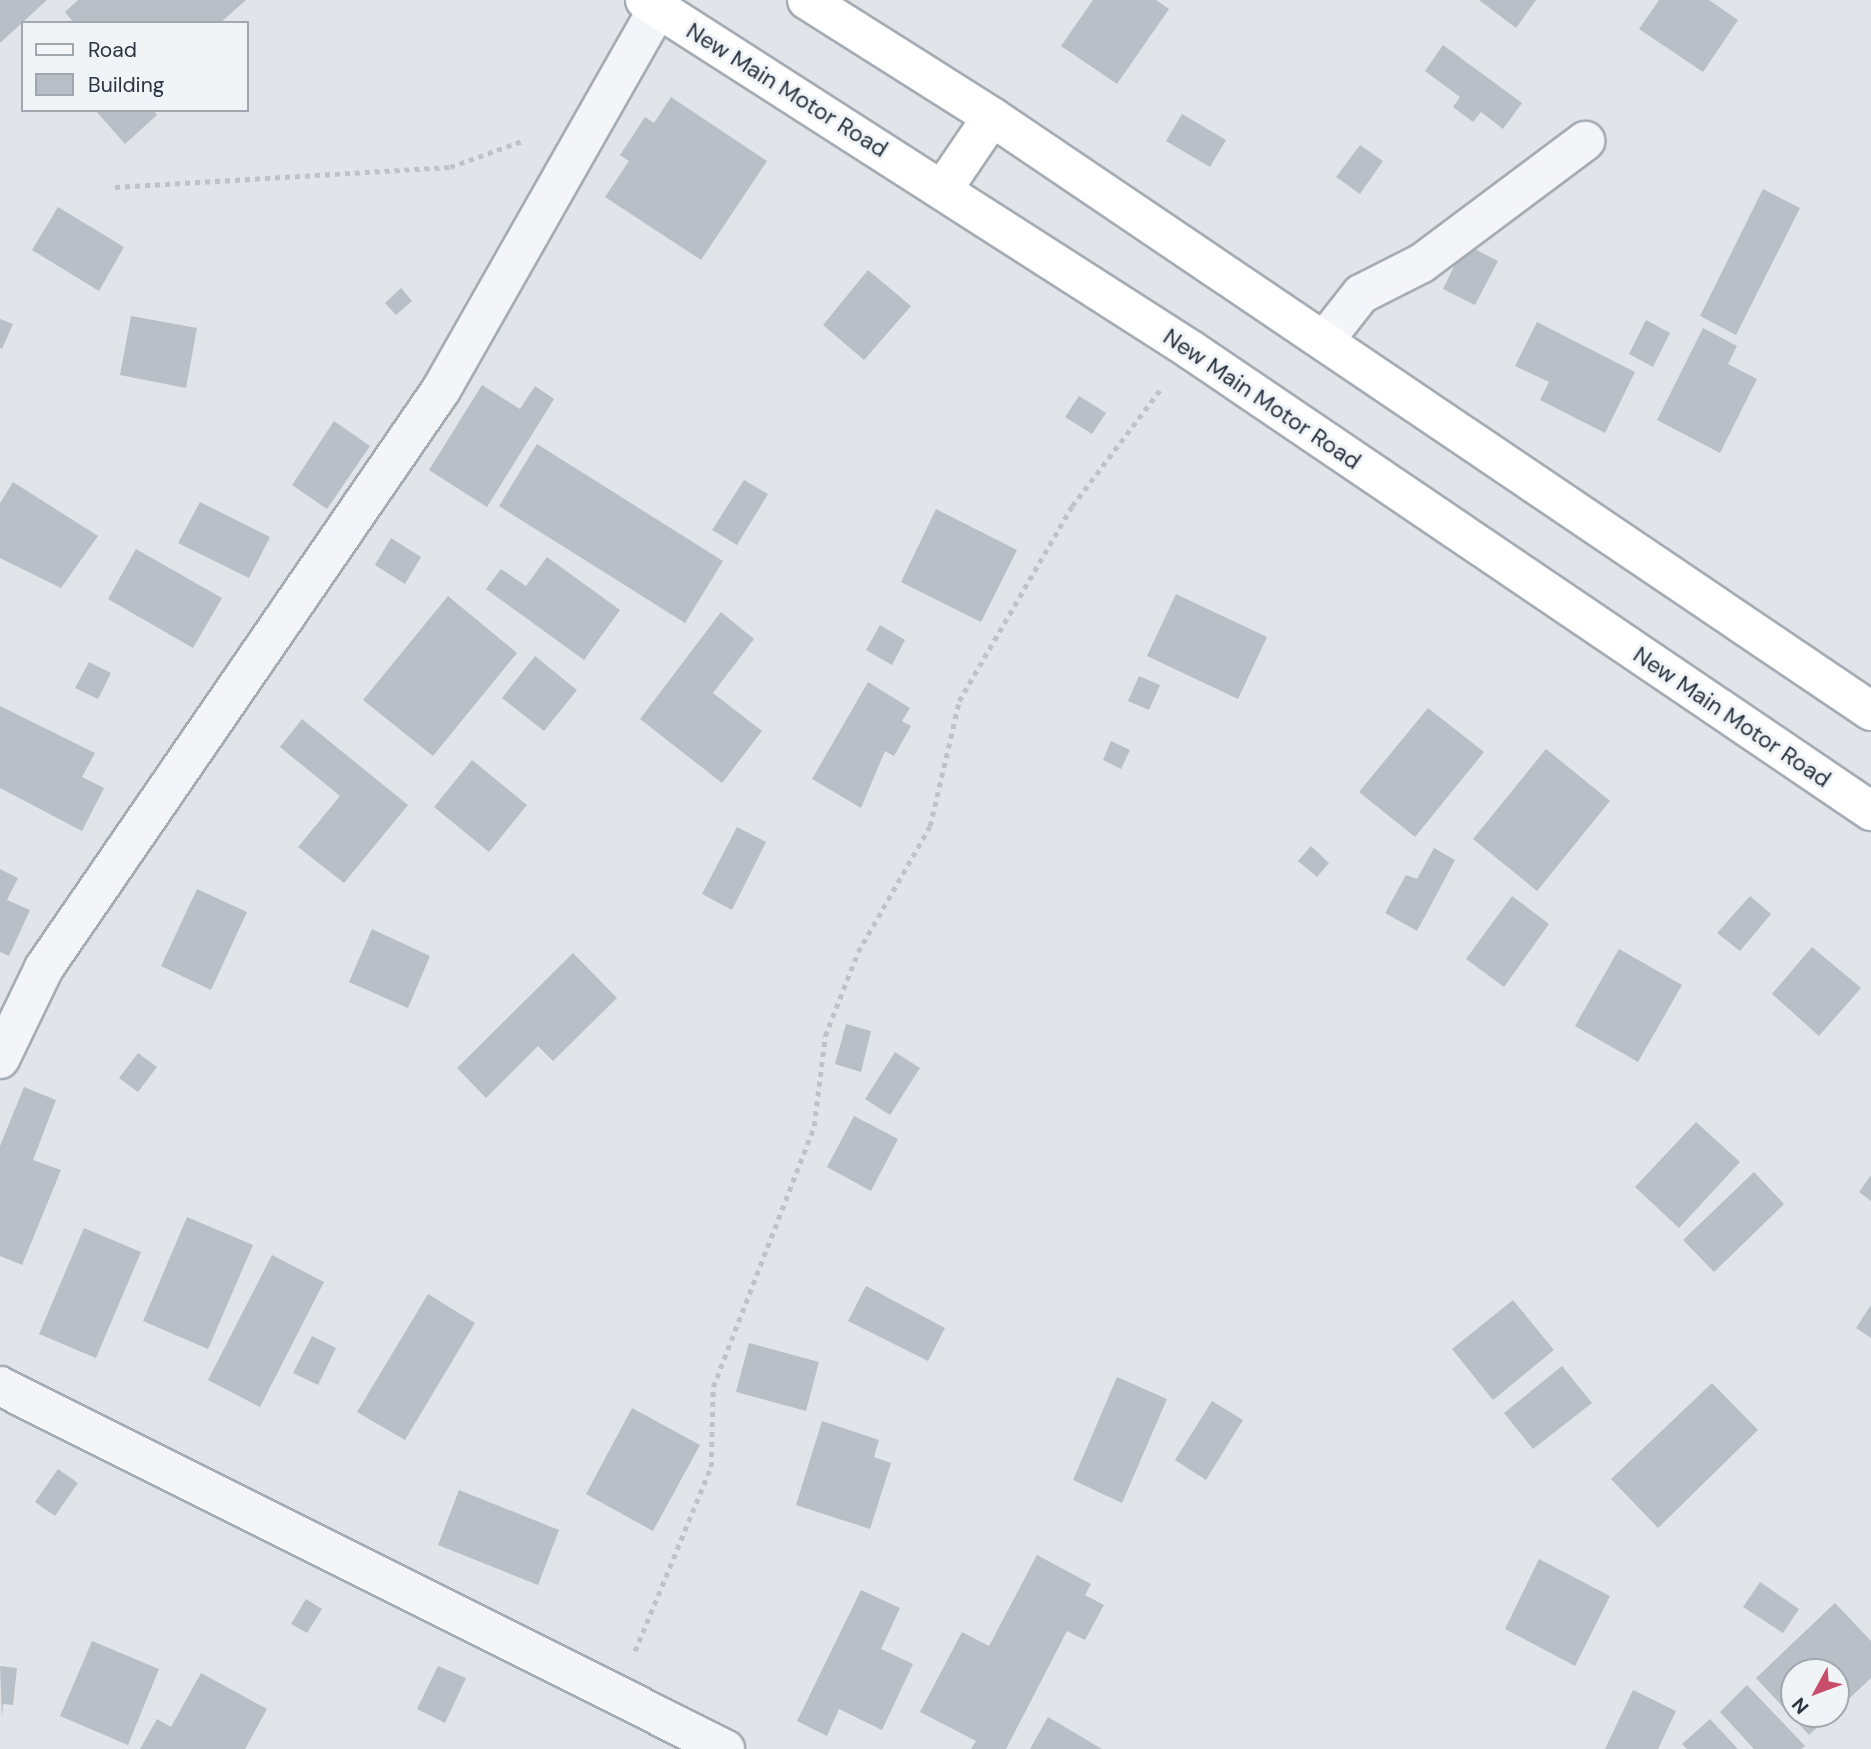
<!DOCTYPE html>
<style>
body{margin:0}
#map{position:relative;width:1871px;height:1749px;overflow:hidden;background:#e1e5e9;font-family:"DM Sans",sans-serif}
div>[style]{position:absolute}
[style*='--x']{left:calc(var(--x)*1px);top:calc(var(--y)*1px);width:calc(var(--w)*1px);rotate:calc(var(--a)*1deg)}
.building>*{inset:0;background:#b9bfc6}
.path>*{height:4.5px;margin-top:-2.25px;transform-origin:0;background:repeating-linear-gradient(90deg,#bfc3c8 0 5px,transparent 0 10px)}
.roads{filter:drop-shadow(2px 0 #a6acb3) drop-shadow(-2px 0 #a6acb3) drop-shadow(0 2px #a6acb3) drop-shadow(0 -2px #a6acb3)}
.minor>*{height:38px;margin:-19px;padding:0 19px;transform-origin:19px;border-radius:19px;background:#f4f5f8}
.tertiary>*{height:38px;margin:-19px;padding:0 19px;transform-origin:19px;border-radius:19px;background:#f4f5f8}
.trunk>*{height:38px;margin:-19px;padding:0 19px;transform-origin:19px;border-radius:19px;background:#fff}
span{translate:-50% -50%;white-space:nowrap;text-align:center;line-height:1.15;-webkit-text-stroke:6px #f1f4f7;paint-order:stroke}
.street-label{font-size:23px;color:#2a3440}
.legend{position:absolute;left:21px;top:21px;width:228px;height:91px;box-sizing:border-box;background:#f1f4f7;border:2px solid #a1a7ae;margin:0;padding:9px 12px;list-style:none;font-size:21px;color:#2a3440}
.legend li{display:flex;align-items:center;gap:14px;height:35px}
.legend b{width:35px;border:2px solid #a1a7ae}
.north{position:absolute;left:1780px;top:1658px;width:70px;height:70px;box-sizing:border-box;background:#f1f4f7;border:2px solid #a1a7ae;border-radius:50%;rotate:229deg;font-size:19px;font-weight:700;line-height:28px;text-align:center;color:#2a3440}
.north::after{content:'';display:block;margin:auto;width:24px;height:32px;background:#c74d6b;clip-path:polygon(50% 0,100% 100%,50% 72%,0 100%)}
</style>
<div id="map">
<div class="building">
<div style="clip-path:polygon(0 0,47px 0,0 43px)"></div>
<div style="clip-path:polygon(78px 0,246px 0,220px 23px,74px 23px,65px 12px)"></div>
<div style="clip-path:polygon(1093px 0,1156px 0,1169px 9px,1117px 84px,1061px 46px)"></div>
<div style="clip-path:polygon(1479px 0,1536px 0,1516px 28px)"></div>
<div style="clip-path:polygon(1659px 0,1709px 0,1738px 20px,1703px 72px,1639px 29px)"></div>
<div style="clip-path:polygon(1443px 45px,1522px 103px,1503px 129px,1481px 112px,1473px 122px,1453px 107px,1460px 97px,1425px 71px)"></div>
<div style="clip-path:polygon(671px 97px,767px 161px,701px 260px,605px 197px,629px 161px,620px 155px,645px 117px,654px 123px)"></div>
<div style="clip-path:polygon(95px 110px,153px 110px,157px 115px,125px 144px)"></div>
<div style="clip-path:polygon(1182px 114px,1226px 140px,1210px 167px,1166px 141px)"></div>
<div style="clip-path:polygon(1360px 145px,1383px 161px,1360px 194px,1336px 177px)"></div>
<div style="clip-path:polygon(1763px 189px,1800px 208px,1736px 335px,1700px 316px)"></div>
<div style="clip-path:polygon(58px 207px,124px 247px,99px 291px,32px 250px)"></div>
<div style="clip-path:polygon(1465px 244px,1498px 261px,1475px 305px,1443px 289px)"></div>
<div style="clip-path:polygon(868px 270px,911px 306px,864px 360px,823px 325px)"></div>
<div style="clip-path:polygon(401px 288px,412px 301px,396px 315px,385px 303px)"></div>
<div style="clip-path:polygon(131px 316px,197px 328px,186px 388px,120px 375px)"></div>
<div style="clip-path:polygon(0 319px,13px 324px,2px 349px,0 348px)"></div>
<div style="clip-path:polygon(1646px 320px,1670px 333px,1653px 367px,1629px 354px)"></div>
<div style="clip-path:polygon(1537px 322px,1635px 372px,1605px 433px,1540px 400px,1549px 382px,1515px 366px)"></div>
<div style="clip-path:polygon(1703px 328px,1737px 346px,1728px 364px,1757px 379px,1720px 453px,1657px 420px)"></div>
<div style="clip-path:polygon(482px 385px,520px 409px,535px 386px,554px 399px,487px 507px,429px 470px)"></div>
<div style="clip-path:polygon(1079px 396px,1106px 413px,1092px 434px,1065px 417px)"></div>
<div style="clip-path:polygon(334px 421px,370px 446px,327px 509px,292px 485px)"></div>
<div style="clip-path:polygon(537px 444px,723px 561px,685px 623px,499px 506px)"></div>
<div style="clip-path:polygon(744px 480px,768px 494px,737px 545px,712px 530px)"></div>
<div style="clip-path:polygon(13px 482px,98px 536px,61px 588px,0 558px,0 503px)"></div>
<div style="clip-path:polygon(200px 502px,270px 537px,249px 578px,178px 543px)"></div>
<div style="clip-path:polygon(936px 509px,1017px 550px,981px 622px,901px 582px)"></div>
<div style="clip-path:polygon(391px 538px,421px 557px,405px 584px,375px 565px)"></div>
<div style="clip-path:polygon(136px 549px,222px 598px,193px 648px,108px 599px)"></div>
<div style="clip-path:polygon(547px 557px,620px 610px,584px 660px,486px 589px,501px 569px,526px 586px)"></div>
<div style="clip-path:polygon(1176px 594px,1267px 637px,1238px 699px,1147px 656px)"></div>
<div style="clip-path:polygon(448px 596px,517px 653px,433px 756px,363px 700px)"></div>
<div style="clip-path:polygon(721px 612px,754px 639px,713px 693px,762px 731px,722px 783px,640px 719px)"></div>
<div style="clip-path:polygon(880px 625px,905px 640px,892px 665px,866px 650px)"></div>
<div style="clip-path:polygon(535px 656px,577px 690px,544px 731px,502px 698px)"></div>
<div style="clip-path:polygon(89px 662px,111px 673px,98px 699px,75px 688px)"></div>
<div style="clip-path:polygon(1139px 676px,1160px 685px,1149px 710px,1128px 701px)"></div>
<div style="clip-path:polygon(868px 682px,910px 708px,902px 721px,911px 726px,894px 756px,885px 751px,861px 808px,812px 779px)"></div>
<div style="clip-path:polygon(0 706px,95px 753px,82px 777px,104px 788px,82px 831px,0 788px)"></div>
<div style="clip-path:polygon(1428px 708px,1484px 752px,1415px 837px,1359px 792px)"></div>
<div style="clip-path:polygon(302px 719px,408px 805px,344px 883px,298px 847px,340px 796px,280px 747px)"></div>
<div style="clip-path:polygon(1111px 741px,1130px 750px,1121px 769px,1103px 760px)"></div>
<div style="clip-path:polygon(1546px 749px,1610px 801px,1537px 891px,1473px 839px)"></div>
<div style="clip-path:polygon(472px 760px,527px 805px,489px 852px,434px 807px)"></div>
<div style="clip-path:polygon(737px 827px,766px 842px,732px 910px,702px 894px)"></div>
<div style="clip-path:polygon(1311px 846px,1329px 863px,1317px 877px,1298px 861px)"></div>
<div style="clip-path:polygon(1434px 848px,1455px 860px,1417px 931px,1385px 913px,1406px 875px,1417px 879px)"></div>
<div style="clip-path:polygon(0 869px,18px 878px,7px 900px,30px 910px,9px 956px,0 952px)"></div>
<div style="clip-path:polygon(197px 889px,247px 912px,211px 990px,161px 966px)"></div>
<div style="clip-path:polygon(1512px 896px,1549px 924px,1504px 987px,1466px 959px)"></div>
<div style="clip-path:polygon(1750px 896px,1771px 914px,1740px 951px,1717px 933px)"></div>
<div style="clip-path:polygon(372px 929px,430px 956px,408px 1008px,349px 982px)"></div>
<div style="clip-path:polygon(1812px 947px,1861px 988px,1819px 1036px,1772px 994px)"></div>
<div style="clip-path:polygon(1619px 949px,1682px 985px,1638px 1062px,1575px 1026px)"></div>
<div style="clip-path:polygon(573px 953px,617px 998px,553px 1061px,538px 1046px,486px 1098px,457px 1068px)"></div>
<div style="clip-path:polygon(846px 1024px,871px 1031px,861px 1072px,835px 1064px)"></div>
<div style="clip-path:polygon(895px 1052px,920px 1068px,890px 1115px,865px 1099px)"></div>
<div style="clip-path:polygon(138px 1053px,157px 1067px,138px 1092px,119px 1078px)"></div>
<div style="clip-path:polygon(24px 1087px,56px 1100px,33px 1160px,61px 1170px,22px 1265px,0 1256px,0 1146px)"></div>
<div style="clip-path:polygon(854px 1116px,898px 1139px,871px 1191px,827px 1167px)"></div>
<div style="clip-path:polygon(1696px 1122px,1740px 1162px,1679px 1228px,1635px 1187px)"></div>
<div style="clip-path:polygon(1754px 1172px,1784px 1204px,1714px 1272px,1683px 1240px)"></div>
<div style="clip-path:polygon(1871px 1175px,1871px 1201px,1859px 1192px)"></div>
<div style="clip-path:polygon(187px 1217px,253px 1245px,208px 1349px,143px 1321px)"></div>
<div style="clip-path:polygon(84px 1228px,141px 1252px,96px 1358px,39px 1334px)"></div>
<div style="clip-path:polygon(272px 1255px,324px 1282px,260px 1407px,208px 1380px)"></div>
<div style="clip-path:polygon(866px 1286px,945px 1328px,928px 1361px,848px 1321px)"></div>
<div style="clip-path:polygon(428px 1294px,475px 1323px,405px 1440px,357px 1412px)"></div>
<div style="clip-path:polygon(1513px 1300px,1554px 1350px,1493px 1400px,1452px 1349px)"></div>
<div style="clip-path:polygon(1871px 1305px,1871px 1338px,1856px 1328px)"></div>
<div style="clip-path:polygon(312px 1336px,336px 1348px,318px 1385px,293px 1373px)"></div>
<div style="clip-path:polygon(749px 1343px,819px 1362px,806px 1411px,736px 1392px)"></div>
<div style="clip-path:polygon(1562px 1366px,1592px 1403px,1533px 1449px,1504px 1413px)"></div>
<div style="clip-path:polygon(1117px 1377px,1167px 1399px,1122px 1503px,1073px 1480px)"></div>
<div style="clip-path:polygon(1712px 1383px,1758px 1430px,1658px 1528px,1611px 1479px)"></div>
<div style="clip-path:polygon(1212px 1401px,1243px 1420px,1206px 1480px,1175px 1460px)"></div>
<div style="clip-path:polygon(632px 1408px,700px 1445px,653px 1531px,586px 1494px)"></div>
<div style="clip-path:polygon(822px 1421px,879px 1440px,874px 1457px,891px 1463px,870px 1529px,796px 1505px)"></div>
<div style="clip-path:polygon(58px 1469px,78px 1483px,55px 1516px,35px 1502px)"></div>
<div style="clip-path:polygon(459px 1490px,559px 1530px,538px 1585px,438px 1545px)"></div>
<div style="clip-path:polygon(1037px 1555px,1091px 1584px,1085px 1595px,1104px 1605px,1085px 1640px,1067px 1631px,1006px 1749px,971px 1749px,976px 1741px,920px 1712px,962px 1632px,989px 1646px)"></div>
<div style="clip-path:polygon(1539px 1559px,1610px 1596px,1575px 1666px,1505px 1629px)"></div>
<div style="clip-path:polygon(1760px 1582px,1799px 1609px,1783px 1633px,1743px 1607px)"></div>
<div style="clip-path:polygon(861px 1590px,900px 1608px,881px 1649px,913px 1664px,882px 1730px,839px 1709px,827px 1736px,797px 1721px)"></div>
<div style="clip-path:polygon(306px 1599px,322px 1609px,307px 1633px,291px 1624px)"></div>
<div style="clip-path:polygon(1835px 1603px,1871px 1641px,1871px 1678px,1836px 1711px,1836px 1672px,1794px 1672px,1794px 1714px,1832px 1714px,1809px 1735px,1756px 1678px)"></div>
<div style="clip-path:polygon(92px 1641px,159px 1669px,128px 1745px,60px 1716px)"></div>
<div style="clip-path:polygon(0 1666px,17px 1668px,13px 1705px,3px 1704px,2px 1719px)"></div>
<div style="clip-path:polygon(438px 1666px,466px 1678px,445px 1723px,417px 1709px)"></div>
<div style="clip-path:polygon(201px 1673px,267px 1709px,245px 1749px,140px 1749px,157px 1719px,171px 1727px)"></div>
<div style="clip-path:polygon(1747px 1685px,1805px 1746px,1801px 1749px,1754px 1749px,1720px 1712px)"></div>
<div style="clip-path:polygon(1633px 1690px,1676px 1711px,1658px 1749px,1605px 1749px)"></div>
<div style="clip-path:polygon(1048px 1717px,1102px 1749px,1030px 1749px)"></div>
<div style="clip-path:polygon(1710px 1719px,1738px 1749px,1687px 1749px,1682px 1744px)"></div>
</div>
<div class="path">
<div style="--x:115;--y:187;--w:336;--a:-3.4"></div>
<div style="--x:450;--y:167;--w:80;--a:-19.8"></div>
<div style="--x:635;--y:1651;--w:199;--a:-67.6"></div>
<div style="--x:711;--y:1467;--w:80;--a:-88.6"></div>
<div style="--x:713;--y:1387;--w:280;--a:-68.8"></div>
<div style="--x:814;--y:1126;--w:91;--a:-83"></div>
<div style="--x:825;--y:1036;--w:90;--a:-68.6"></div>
<div style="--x:858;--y:952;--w:145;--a:-60.3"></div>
<div style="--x:930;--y:826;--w:128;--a:-76.9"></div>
<div style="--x:959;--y:701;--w:225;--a:-59.9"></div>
<div style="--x:1072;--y:506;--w:146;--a:-52.8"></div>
</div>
<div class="roads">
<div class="minor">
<div style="--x:1324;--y:341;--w:60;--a:-51.8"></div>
<div style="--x:1361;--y:294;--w:68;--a:-26.9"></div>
<div style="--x:1422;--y:263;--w:204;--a:-36.8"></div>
<div style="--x:0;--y:1059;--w:101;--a:-64.2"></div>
<div style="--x:44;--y:968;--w:701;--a:-55.52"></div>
<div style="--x:441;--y:390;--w:439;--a:-60.4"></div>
</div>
<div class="tertiary">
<div style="--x:0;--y:1386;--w:811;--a:26.6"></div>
</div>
<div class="trunk">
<div style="--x:645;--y:0;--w:649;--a:32.66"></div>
<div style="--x:1191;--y:350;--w:822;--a:34.13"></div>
<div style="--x:807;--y:0;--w:219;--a:32.3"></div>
<div style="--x:992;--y:117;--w:1061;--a:34.05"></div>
<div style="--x:943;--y:189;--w:87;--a:-55.8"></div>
</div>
</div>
<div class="street-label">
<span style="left:787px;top:90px;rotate:32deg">New Main Motor Road</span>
<span style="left:1262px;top:399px;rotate:34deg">New Main Motor Road</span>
<span style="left:1732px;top:717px;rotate:34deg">New Main Motor Road</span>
</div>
<ul class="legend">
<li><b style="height:9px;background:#f4f5f8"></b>Road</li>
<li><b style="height:19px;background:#b9bfc6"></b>Building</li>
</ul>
<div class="north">N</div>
</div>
